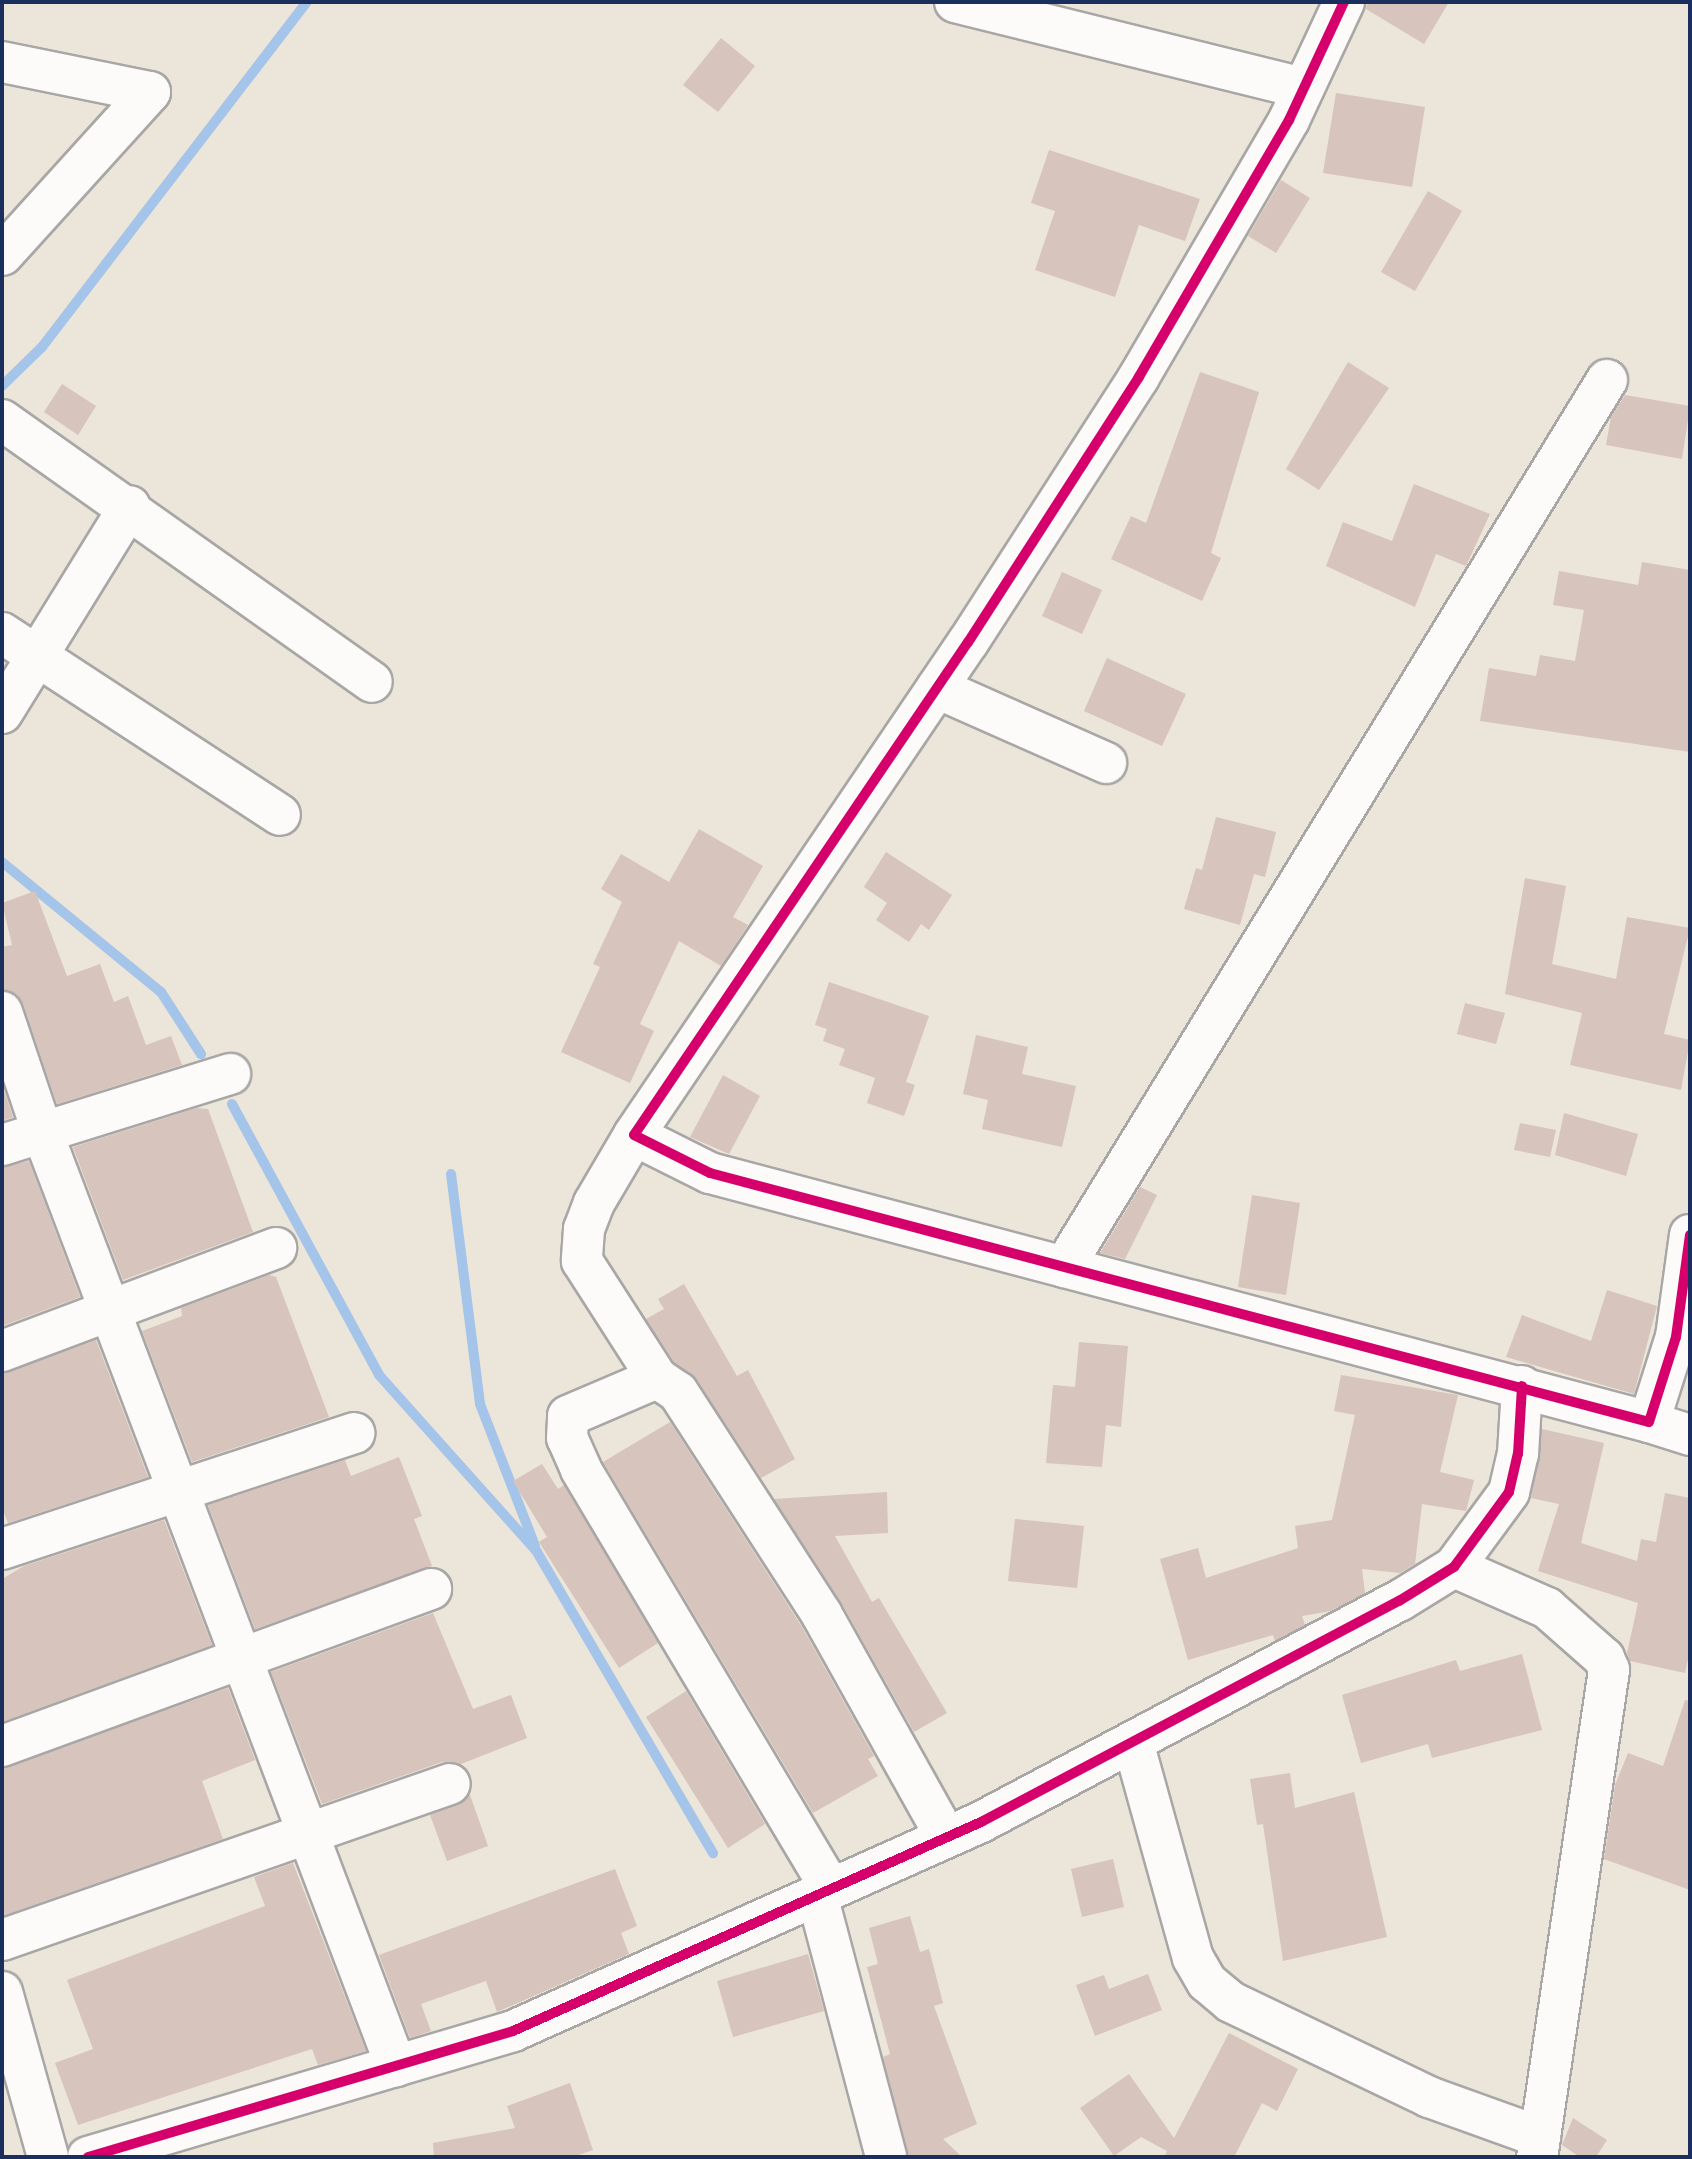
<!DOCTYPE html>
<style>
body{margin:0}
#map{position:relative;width:1692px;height:2159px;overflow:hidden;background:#ece5d9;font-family:"IM FELL English",serif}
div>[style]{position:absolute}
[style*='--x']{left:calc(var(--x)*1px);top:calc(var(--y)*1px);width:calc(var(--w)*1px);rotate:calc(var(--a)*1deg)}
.stream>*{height:10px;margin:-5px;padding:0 5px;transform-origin:5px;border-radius:5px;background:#a5c4ea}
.building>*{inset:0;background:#d7c4bc}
.roads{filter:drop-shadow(2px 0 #a8a7a6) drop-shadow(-2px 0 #a8a7a6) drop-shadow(0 2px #a8a7a6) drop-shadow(0 -2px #a8a7a6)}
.minor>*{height:40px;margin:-20px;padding:0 20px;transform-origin:20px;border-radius:20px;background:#fcfbf9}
.cycleway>*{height:10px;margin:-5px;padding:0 5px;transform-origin:5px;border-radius:5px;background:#d6006c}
span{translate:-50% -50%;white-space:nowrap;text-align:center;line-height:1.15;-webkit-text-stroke:6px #fff;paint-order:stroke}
.frame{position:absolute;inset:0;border:4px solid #1b2f5e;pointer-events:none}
</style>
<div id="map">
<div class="stream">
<div style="--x:2;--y:386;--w:56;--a:-44.3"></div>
<div style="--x:42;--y:347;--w:435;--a:-52.5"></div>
<div style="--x:2;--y:862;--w:205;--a:39.3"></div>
<div style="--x:161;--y:992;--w:74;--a:57.2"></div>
<div style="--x:232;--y:1104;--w:308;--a:61.5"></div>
<div style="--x:379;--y:1375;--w:237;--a:48.2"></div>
<div style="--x:537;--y:1552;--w:349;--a:59.7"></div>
<div style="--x:451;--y:1174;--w:232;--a:82.8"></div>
<div style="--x:480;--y:1404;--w:152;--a:68.8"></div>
</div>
<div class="building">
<div style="clip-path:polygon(1367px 2px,1449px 2px,1424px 44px,1366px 9px)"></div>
<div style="clip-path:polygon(721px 38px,755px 66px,718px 112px,683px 85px)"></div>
<div style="clip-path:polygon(1336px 93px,1425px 107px,1412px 187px,1323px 173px)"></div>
<div style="clip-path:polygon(1049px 150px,1200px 199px,1185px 241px,1139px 225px,1115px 297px,1035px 270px,1055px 211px,1031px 203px)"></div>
<div style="clip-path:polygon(1281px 180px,1310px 198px,1276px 253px,1248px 236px)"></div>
<div style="clip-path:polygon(1428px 191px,1462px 211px,1415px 291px,1381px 272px)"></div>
<div style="clip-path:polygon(1348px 362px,1389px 388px,1319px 490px,1286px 469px)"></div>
<div style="clip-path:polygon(1200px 372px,1259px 392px,1211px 553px,1221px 558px,1202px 601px,1111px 559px,1131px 516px,1146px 523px)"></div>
<div style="clip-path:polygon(62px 384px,96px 406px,78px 435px,44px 412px)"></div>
<div style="clip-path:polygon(1625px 395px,1690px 406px,1682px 459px,1606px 445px,1611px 417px)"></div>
<div style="clip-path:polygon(1414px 484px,1490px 514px,1466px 566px,1436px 554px,1415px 607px,1326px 566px,1343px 522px,1392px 541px)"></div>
<div style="clip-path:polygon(1642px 562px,1690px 570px,1690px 752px,1480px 721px,1489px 668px,1536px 676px,1540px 655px,1575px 661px,1584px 610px,1553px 605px,1559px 571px,1638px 585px)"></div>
<div style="clip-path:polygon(1062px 572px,1102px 590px,1082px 634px,1042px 616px)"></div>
<div style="clip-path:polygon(1107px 658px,1186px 694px,1162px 746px,1084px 711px)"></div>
<div style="clip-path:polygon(1216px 817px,1276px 832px,1265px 877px,1254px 874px,1240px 925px,1184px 909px,1196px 868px,1202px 870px)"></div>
<div style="clip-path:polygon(699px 829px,763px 866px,733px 917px,748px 925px,721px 966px,679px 941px,640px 1024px,654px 1031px,630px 1083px,561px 1052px,600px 967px,593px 964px,622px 902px,601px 889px,621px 854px,669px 882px)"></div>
<div style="clip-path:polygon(886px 852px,952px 895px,929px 930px,921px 924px,909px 942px,876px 920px,887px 903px,864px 887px)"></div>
<div style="clip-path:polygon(1525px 878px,1566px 886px,1552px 964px,1616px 979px,1627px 917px,1690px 928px,1664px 1034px,1690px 1040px,1681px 1090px,1570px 1065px,1582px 1013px,1505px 994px)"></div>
<div style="clip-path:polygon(35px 891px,67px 976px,100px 964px,114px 1002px,128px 996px,146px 1045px,171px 1036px,182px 1065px,57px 1104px,23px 1004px,17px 994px,2px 990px,2px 947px,12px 945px,2px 903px)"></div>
<div style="clip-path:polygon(829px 982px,929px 1016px,906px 1082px,915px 1085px,904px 1116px,867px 1103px,875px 1078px,839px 1065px,845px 1049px,823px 1041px,827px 1029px,815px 1025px)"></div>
<div style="clip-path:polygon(1465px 1003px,1505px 1013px,1496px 1044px,1457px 1034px)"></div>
<div style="clip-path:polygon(976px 1035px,1028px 1047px,1022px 1074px,1076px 1086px,1062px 1147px,982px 1129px,988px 1100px,963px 1094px)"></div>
<div style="clip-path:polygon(723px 1075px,760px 1096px,729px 1154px,690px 1137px)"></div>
<div style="clip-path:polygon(2px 1084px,13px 1117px,2px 1121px)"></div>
<div style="clip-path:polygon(197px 1108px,208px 1109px,253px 1232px,123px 1280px,73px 1147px)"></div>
<div style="clip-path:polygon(1564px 1113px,1638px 1134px,1626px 1176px,1555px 1155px)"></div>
<div style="clip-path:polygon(1520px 1123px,1556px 1130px,1550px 1157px,1514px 1150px)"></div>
<div style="clip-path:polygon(29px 1161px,80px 1297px,2px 1326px,2px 1167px)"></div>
<div style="clip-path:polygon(1140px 1187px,1157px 1195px,1125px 1259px,1100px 1253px)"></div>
<div style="clip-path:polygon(1252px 1195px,1300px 1203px,1286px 1295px,1238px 1287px)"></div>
<div style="clip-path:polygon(269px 1275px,276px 1277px,329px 1417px,192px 1462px,142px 1331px,182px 1316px,181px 1308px)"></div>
<div style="clip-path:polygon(684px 1284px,737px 1376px,748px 1370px,795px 1459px,761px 1478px,697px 1380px,674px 1362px,646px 1319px,664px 1309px,658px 1299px)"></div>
<div style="clip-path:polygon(1607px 1290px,1657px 1306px,1634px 1394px,1506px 1357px,1522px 1315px,1591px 1341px)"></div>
<div style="clip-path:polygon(96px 1340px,148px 1477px,8px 1523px,2px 1508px,2px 1373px)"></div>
<div style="clip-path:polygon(1079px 1342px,1128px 1346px,1121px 1427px,1106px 1425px,1102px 1467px,1046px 1463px,1053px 1385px,1075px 1387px)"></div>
<div style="clip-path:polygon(1341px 1375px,1458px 1395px,1440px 1472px,1474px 1480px,1466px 1511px,1422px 1504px,1415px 1564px,1400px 1573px,1362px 1569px,1365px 1593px,1331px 1611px,1302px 1616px,1305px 1625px,1275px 1641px,1273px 1635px,1188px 1660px,1160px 1559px,1198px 1548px,1206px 1578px,1298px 1548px,1295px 1526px,1332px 1520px,1355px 1415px,1334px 1411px)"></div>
<div style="clip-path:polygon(670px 1422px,802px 1627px,874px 1756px,868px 1759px,878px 1776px,813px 1813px,603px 1462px)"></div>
<div style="clip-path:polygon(1542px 1429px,1604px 1443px,1581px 1543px,1637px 1561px,1641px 1539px,1656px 1542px,1665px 1493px,1690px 1498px,1690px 1650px,1685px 1673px,1630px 1661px,1627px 1653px,1638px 1603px,1538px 1571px,1559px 1504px,1531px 1498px)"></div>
<div style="clip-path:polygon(399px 1457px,422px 1516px,414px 1519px,432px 1566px,255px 1629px,208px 1505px,345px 1460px,351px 1476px)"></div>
<div style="clip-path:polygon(542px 1464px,558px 1489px,564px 1485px,658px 1643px,619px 1668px,539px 1542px,547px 1537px,513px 1481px)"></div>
<div style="clip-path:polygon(887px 1492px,888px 1533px,835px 1536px,872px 1602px,879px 1598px,947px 1713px,914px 1732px,842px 1604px,774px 1499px)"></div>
<div style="clip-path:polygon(1015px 1519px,1084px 1526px,1077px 1588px,1008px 1581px)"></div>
<div style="clip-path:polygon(164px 1520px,212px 1645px,2px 1722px,2px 1579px,24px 1566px)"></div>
<div style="clip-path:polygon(433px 1613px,473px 1709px,511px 1695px,527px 1738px,461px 1764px,442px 1762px,322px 1804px,271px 1672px)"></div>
<div style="clip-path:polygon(1522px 1654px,1542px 1730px,1432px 1758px,1428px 1744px,1361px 1763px,1342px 1695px,1456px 1660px,1460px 1671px)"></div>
<div style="clip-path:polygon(228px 1688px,255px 1760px,202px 1781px,223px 1839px,2px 1916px,2px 1768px)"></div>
<div style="clip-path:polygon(686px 1691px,765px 1824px,728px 1848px,646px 1717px)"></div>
<div style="clip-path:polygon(1685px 1700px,1690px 1701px,1690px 1890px,1604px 1859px,1615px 1785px,1628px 1753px,1663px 1766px)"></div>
<div style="clip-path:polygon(1290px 1773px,1295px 1808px,1354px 1792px,1387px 1937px,1283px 1961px,1263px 1824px,1257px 1825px,1250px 1779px)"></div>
<div style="clip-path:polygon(470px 1795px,488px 1846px,447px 1861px,430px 1815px,458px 1805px)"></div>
<div style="clip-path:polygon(1113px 1859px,1124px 1907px,1082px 1917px,1071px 1869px)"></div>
<div style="clip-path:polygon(293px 1863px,366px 2051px,318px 2065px,312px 2049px,78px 2125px,55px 2063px,93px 2049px,67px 1980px,265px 1906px,254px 1877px)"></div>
<div style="clip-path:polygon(615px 1869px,637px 1926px,621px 1933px,629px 1954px,497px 2012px,486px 1981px,421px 2004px,431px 2031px,410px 2038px,379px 1955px)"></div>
<div style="clip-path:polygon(910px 1916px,920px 1952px,929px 1949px,943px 2003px,934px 2006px,977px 2124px,943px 2139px,962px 2157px,908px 2157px,883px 2057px,890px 2054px,867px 1967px,878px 1964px,869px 1928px)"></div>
<div style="clip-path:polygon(808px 1954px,824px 2011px,733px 2037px,717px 1981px)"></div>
<div style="clip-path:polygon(1148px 1974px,1162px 2010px,1095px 2036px,1076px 1985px,1104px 1975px,1109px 1989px)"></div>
<div style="clip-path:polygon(1229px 2033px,1298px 2069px,1277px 2111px,1262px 2103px,1234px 2157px,1164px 2157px,1167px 2151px,1141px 2137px,1114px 2156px,1080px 2108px,1129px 2074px,1174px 2138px)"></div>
<div style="clip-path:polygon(570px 2083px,593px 2150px,573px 2157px,434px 2157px,433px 2143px,515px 2128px,507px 2106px)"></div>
<div style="clip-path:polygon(1573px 2118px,1607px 2140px,1596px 2157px,1580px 2157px,1562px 2145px)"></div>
</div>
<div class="roads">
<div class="minor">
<div style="--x:955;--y:2;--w:358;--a:13.9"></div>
<div style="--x:1344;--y:2;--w:130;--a:115"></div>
<div style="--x:1289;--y:120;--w:298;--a:120.3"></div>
<div style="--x:1139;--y:377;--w:315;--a:122.8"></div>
<div style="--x:968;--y:642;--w:595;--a:124.12"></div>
<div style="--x:634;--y:1135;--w:85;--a:26.6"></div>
<div style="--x:710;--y:1173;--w:971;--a:14.85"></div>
<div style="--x:1649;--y:1422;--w:89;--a:-72.4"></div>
<div style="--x:1676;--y:1337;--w:103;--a:-82.2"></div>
<div style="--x:2;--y:62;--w:151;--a:11.5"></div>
<div style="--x:150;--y:92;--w:220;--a:132.2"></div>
<div style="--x:2;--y:420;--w:453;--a:35.3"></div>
<div style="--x:2;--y:633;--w:332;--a:33.2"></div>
<div style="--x:937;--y:688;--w:185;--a:23.9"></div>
<div style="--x:2;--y:713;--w:243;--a:-58.3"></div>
<div style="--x:2;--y:1012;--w:129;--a:71.4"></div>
<div style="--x:43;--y:1134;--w:997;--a:69.26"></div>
<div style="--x:634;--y:1135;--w:79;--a:120.5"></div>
<div style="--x:594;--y:1203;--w:28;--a:111"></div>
<div style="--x:584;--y:1229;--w:32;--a:94"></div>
<div style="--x:582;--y:1261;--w:139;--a:57.3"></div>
<div style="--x:2;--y:1145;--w:239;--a:-17.3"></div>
<div style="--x:1064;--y:1267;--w:1040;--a:-58.53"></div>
<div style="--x:2;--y:1351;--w:293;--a:-20.6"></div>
<div style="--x:1649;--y:1422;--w:43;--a:17.6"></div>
<div style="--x:2;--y:1549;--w:371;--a:-18.2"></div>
<div style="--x:1454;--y:1567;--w:102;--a:23.8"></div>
<div style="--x:1547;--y:1608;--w:76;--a:41.3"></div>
<div style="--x:1604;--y:1658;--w:13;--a:67"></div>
<div style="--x:1609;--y:1670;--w:492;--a:98.4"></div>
<div style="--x:1133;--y:1742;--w:224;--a:74.5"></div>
<div style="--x:1193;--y:1958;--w:28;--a:60"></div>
<div style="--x:1207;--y:1982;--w:31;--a:40"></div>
<div style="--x:1231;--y:2002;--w:220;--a:25.6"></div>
<div style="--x:1429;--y:2097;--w:118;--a:19.8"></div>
<div style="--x:2;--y:1746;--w:457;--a:-20.1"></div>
<div style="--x:831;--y:1889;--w:489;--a:-120.8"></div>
<div style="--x:581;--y:1469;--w:34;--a:-114"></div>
<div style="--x:567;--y:1438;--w:22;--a:-87"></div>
<div style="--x:568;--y:1416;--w:97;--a:-23.1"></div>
<div style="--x:657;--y:1378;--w:25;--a:34"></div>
<div style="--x:678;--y:1392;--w:265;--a:57.1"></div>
<div style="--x:822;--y:1615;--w:254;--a:60.8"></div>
<div style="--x:817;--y:1895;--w:271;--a:75.2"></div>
<div style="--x:2;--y:1940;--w:474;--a:-19.2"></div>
<div style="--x:2;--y:1992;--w:171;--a:74.4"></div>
<div style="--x:88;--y:2157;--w:443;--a:-16.5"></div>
<div style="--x:513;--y:2031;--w:513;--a:-24.06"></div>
<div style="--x:981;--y:1822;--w:473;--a:-27.9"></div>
<div style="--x:1399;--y:1601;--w:65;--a:-31.7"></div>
<div style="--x:1454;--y:1567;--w:93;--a:-53.7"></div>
<div style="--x:1509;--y:1492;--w:39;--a:-77"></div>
<div style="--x:1518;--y:1454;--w:68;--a:-86.6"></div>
</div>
</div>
<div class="cycleway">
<div style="--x:1344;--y:2;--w:130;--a:115"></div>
<div style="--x:1289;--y:120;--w:298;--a:120.3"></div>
<div style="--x:1139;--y:377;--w:315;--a:122.8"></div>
<div style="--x:968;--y:642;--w:595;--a:124.12"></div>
<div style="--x:634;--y:1135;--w:85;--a:26.6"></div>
<div style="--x:710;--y:1173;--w:971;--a:14.85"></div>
<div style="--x:1649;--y:1422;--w:89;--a:-72.4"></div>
<div style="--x:1676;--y:1337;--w:103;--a:-82.2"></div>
<div style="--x:88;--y:2157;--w:443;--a:-16.5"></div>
<div style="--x:513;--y:2031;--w:513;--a:-24.06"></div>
<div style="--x:981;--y:1822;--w:473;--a:-27.9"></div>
<div style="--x:1399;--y:1601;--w:65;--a:-31.7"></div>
<div style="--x:1454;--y:1567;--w:93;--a:-53.7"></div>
<div style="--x:1509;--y:1492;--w:39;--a:-77"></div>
<div style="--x:1518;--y:1454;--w:68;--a:-86.6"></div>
</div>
<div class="frame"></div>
</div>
